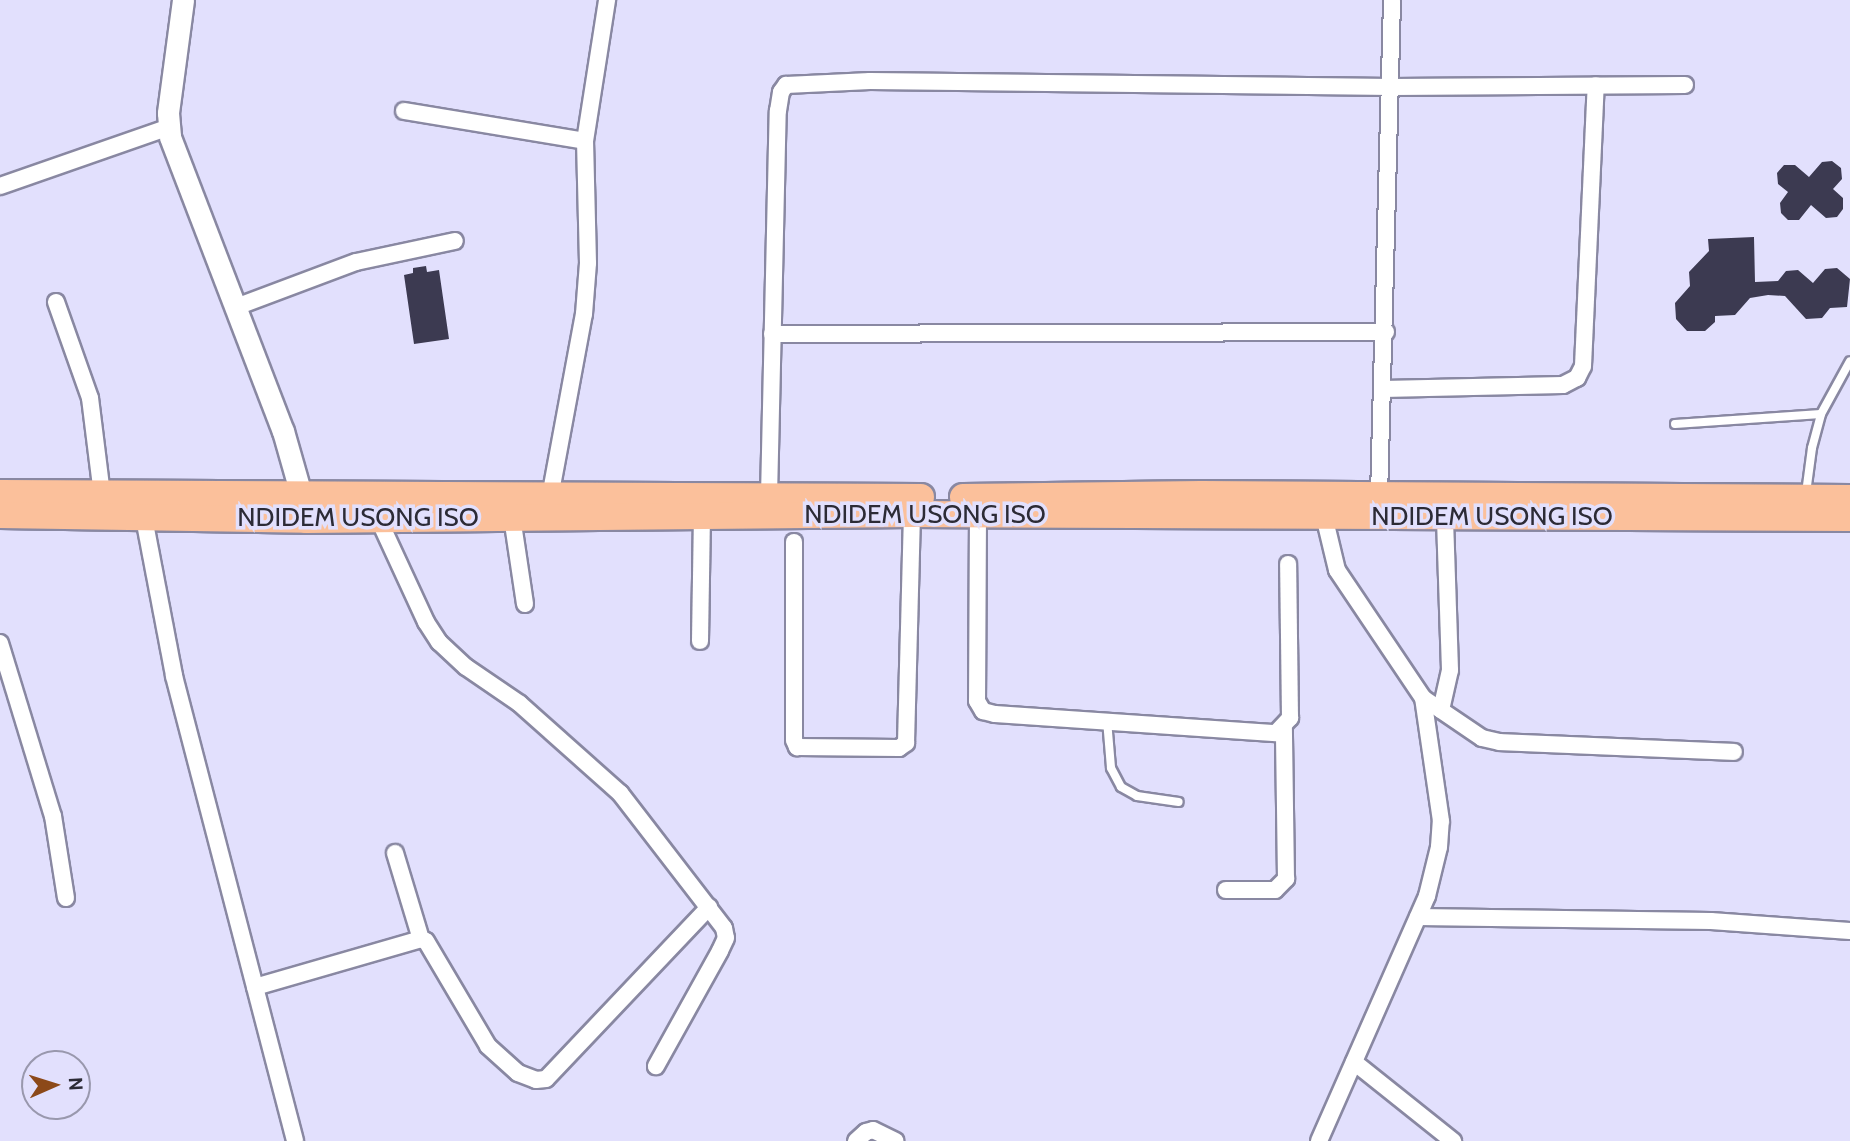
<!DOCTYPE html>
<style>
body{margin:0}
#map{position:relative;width:1850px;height:1141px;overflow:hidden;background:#e2e0fd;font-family:Cabin,sans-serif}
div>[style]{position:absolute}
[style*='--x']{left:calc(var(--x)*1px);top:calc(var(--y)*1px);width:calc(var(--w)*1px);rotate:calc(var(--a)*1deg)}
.building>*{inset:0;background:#3c3a51}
.roads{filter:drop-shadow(2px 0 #8988a2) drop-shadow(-2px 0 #8988a2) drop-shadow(0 2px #8988a2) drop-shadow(0 -2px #8988a2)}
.service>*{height:8px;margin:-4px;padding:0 4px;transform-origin:4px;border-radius:4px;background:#fff}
.minor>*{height:16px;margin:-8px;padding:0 8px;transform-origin:8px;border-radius:8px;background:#fff}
.tertiary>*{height:21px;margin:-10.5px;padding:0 10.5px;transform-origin:10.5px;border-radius:10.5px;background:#fff}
.trunk>*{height:26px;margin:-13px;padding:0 13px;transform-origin:13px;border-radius:13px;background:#fbc09b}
span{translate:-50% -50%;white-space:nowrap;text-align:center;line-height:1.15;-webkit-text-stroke:7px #e2e0fd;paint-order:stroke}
.street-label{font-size:26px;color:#2c2b36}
.north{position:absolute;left:21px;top:1050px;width:70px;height:70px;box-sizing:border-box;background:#e2e0fd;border:2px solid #9998ad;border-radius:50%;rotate:87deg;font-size:19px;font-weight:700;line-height:28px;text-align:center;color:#2c2b36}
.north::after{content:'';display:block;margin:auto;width:24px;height:32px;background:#8c4919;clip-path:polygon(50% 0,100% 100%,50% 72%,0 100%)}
</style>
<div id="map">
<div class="building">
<div style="clip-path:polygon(1832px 161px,1841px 168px,1842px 179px,1833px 189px,1843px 198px,1843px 209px,1837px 217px,1826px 218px,1811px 205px,1799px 220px,1788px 220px,1781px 213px,1780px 203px,1788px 192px,1778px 184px,1777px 173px,1784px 165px,1795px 165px,1809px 177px,1822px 162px)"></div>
<div style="clip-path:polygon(1754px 237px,1755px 282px,1778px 281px,1786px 271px,1798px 270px,1813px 283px,1825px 269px,1837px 268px,1850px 279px,1847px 307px,1830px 308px,1822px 318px,1806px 319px,1785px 296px,1768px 295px,1750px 298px,1735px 315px,1715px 316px,1715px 322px,1705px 331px,1687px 331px,1676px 319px,1675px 303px,1690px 286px,1689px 272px,1709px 251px,1708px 239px)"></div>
<div style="clip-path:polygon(426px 266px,427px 272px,439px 270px,449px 339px,414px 344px,404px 275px,413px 273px,413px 268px)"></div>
</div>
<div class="roads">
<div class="service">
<div style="--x:1675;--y:424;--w:146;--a:-3.9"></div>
<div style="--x:1806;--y:493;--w:45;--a:-82.4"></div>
<div style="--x:1812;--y:448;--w:35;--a:-75"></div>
<div style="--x:1821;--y:414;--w:60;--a:-61.3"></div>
<div style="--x:1107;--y:720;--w:48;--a:85.2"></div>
<div style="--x:1111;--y:768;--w:21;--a:62"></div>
<div style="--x:1121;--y:787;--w:18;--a:29"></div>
<div style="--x:1137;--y:796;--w:42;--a:8.1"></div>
</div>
<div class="minor">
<div style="--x:404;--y:111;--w:183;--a:9.4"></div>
<div style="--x:0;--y:186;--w:179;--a:-19.2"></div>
<div style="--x:56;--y:302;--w:102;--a:70.5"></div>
<div style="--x:90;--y:398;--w:97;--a:82.9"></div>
<div style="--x:236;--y:307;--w:128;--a:-20.6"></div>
<div style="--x:356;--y:262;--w:101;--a:-12"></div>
<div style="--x:772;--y:334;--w:614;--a:-0.19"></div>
<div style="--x:1383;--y:389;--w:180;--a:-1.3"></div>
<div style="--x:1563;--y:385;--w:16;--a:-27"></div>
<div style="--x:1577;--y:378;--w:13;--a:-63"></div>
<div style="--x:1583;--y:366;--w:281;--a:-87.4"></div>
<div style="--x:769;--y:496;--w:385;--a:-88.7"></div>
<div style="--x:778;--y:111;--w:19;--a:-81"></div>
<div style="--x:781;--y:92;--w:9;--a:-54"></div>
<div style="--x:786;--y:85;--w:84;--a:-2.7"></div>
<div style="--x:870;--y:81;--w:522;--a:0.66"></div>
<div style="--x:1392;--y:87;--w:293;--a:-0.4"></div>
<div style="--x:550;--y:497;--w:186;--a:-79.5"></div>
<div style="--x:584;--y:314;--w:51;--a:-85.5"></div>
<div style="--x:588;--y:263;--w:122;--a:-91.4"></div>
<div style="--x:585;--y:141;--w:143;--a:-81.1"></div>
<div style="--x:1379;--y:497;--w:497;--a:-88.5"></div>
<div style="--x:978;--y:515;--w:186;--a:90.3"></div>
<div style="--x:977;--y:701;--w:12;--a:59"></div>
<div style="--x:983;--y:711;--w:12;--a:14"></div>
<div style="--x:995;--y:714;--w:282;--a:3.9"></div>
<div style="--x:1276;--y:733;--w:21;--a:-47"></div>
<div style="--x:1290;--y:718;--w:154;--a:-90.7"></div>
<div style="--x:512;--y:517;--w:88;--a:81.5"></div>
<div style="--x:144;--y:518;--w:161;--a:79.2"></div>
<div style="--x:174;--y:676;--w:480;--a:75.4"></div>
<div style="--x:378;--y:518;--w:115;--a:65.2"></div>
<div style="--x:426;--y:622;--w:24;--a:57"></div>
<div style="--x:439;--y:642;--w:37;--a:43"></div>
<div style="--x:466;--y:667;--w:65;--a:34.4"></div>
<div style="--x:520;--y:704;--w:134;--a:41.7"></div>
<div style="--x:620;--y:793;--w:170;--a:52.4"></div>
<div style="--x:724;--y:928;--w:10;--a:79"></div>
<div style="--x:726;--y:938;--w:14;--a:115"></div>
<div style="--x:720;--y:951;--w:132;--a:119.1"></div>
<div style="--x:794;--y:542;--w:198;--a:90"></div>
<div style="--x:794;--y:740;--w:8;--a:67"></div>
<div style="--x:797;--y:747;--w:102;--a:0.6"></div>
<div style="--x:899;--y:748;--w:9;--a:-36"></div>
<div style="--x:906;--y:743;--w:229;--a:-88.5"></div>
<div style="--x:700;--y:641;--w:125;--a:-89.1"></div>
<div style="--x:0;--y:643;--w:181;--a:73"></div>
<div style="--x:53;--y:816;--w:83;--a:81"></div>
<div style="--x:1423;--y:698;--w:71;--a:34.1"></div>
<div style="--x:1482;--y:738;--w:18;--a:13"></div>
<div style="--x:1500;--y:742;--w:234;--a:2.4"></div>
<div style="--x:1441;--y:710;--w:41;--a:-77.3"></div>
<div style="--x:1450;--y:670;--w:153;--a:-91.9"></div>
<div style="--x:395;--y:853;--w:90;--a:73.2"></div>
<div style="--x:1226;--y:890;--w:49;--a:0"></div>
<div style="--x:1275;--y:890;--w:16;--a:-45"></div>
<div style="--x:1286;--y:879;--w:152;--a:-90.8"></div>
<div style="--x:1418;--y:917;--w:293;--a:0.8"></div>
<div style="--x:1711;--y:921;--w:139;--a:4.1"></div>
<div style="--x:255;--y:987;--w:173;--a:-16.1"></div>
<div style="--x:421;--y:939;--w:5;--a:22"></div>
<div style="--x:426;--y:941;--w:122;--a:59.4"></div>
<div style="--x:488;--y:1046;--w:40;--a:42"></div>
<div style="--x:518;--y:1073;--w:19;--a:21"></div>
<div style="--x:536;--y:1080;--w:10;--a:-6"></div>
<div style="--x:546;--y:1079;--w:237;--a:-46.5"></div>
<div style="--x:1354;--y:1062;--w:127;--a:38.6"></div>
<div style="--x:856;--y:1141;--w:13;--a:-42"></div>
<div style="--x:866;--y:1132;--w:7;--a:-16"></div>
<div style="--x:873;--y:1130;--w:25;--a:26"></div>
<div style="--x:1319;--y:1141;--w:268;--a:-66.2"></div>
<div style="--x:1427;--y:896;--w:50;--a:-76.2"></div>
<div style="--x:1439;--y:847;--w:26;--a:-86"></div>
<div style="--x:1441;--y:821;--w:124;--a:-98.3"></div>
<div style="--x:1423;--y:698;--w:154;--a:-123.9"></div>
<div style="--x:1337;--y:570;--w:56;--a:-103.5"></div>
</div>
<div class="tertiary">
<div style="--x:183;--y:0;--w:114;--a:97.6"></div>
<div style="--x:168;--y:113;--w:24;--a:85"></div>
<div style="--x:170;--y:137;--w:315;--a:69"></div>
<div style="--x:283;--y:431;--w:80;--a:74.1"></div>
</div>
<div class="trunk">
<div style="--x:0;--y:493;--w:921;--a:0.25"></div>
<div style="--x:963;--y:497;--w:238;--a:-0.7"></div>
<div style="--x:1201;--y:494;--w:649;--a:0.35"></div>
<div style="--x:0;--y:515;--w:306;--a:0.9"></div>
<div style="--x:306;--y:520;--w:606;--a:-0.57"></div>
<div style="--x:912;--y:514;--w:938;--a:0.24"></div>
</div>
</div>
<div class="street-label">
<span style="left:925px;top:515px">NDIDEM USONG ISO</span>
<span style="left:1492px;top:517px">NDIDEM USONG ISO</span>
<span style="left:358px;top:518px">NDIDEM USONG ISO</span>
</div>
<div class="north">N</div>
</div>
